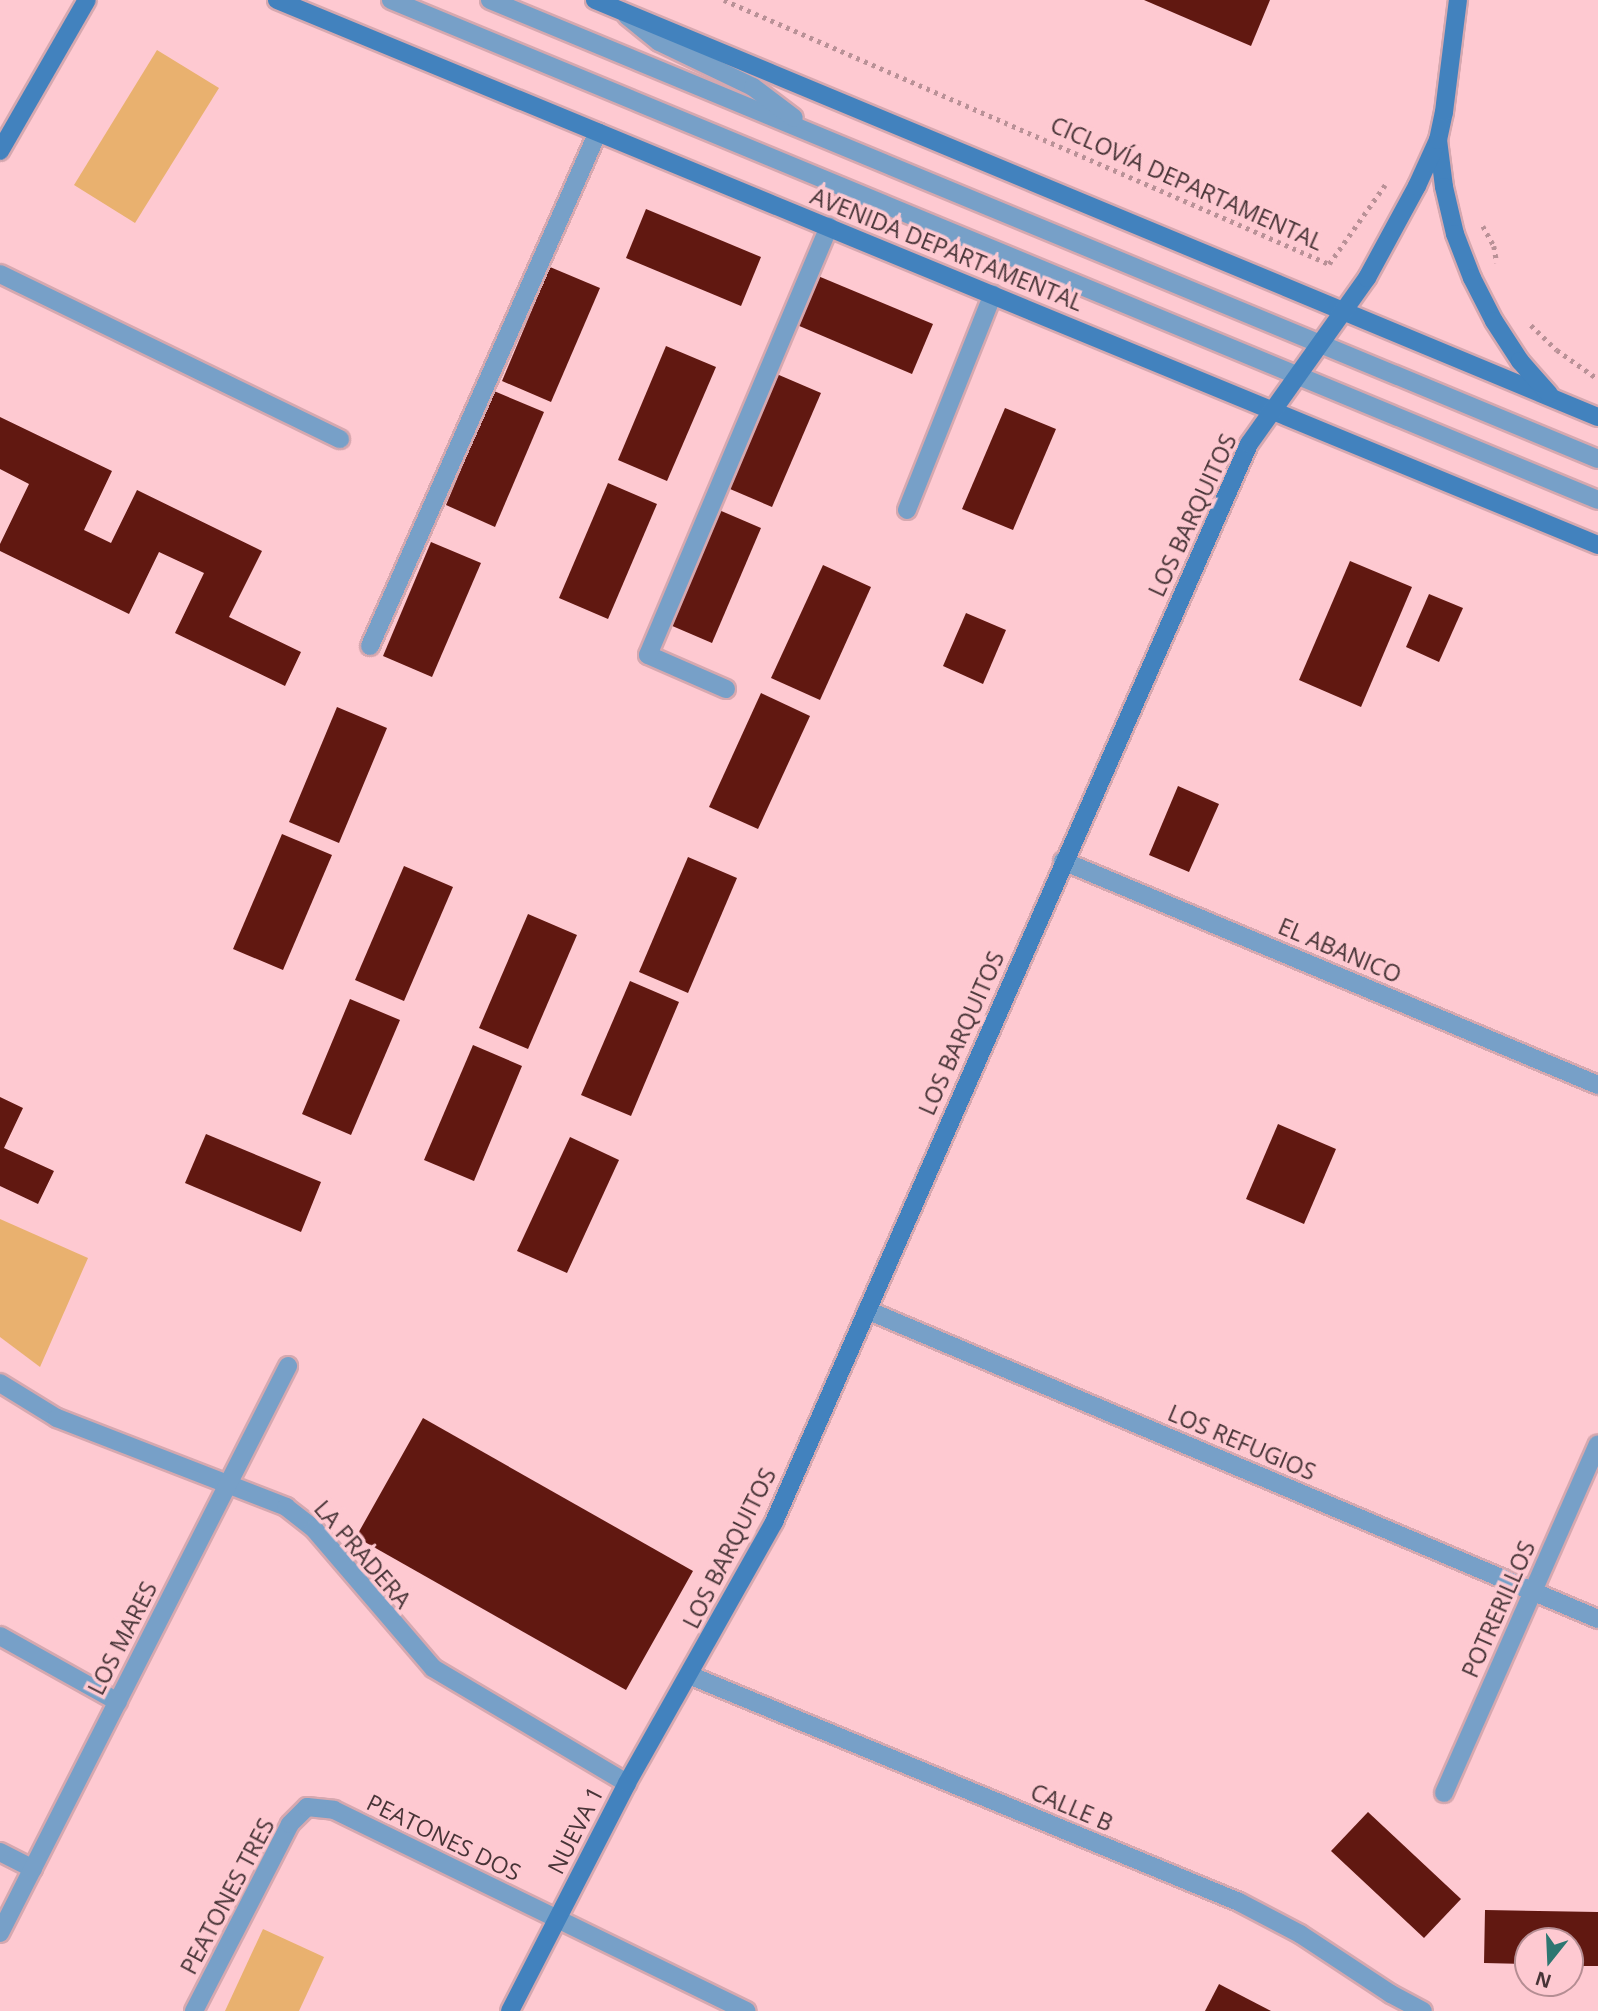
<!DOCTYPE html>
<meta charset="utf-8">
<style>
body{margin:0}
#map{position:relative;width:1598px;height:2011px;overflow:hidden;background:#fec9d1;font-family:"Open Sans",sans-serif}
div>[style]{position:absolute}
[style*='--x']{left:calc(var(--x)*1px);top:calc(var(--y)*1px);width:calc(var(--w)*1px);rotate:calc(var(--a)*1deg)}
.green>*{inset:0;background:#e9b16f}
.building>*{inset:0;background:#611811}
.path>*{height:4.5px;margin-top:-2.25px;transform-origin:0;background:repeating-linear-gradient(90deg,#b99197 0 3.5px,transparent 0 8.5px)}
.roads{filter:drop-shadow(2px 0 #d6a8af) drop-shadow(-2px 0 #d6a8af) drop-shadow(0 2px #d6a8af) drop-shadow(0 -2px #d6a8af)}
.lane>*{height:18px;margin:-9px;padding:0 9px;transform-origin:9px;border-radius:9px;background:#77a0c8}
.street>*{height:18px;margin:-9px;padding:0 9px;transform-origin:9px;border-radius:9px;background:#77a0c8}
.secondary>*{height:18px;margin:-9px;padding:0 9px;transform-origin:9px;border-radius:9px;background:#4282be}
span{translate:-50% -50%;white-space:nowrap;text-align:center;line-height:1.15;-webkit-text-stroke:7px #fec9d1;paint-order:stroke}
.street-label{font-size:23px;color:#483437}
.north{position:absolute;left:1514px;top:1927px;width:70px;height:70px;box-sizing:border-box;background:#fec9d1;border:2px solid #b58d93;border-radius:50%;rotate:198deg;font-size:19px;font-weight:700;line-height:28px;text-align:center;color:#483437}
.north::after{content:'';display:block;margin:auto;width:24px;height:32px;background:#2d7671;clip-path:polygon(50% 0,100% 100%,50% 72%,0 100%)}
</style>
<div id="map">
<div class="green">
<div style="clip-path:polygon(157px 50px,219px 88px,135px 223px,74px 185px)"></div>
<div style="clip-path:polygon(0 1219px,88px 1258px,40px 1367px,0 1337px)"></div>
<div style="clip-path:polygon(263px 1929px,324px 1957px,299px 2011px,225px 2011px)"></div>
</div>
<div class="building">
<div style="clip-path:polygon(1144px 0,1270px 0,1251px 46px)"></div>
<div style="clip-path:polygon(646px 209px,761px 257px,741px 306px,626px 258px)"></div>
<div style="clip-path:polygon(550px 267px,600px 288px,551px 402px,502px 381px)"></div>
<div style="clip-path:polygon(818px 276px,933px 324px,912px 374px,797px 325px)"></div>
<div style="clip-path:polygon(666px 346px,716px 367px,667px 481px,618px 460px)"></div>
<div style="clip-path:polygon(772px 372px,821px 393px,772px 507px,723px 486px)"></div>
<div style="clip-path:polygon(494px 391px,544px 412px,495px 527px,446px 505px)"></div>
<div style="clip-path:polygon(1005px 408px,1056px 429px,1013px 530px,962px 509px)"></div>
<div style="clip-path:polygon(0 417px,112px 471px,84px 530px,111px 543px,137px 490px,262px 551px,229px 617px,301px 652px,285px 686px,175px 633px,204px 573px,159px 552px,129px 614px,0 551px,0 544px,29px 484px,0 469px)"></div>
<div style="clip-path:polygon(608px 483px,657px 504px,608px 619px,559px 598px)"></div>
<div style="clip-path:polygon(712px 507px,761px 528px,712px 643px,663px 622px)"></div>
<div style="clip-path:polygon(431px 542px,481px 563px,432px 677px,383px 656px)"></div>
<div style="clip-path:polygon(1350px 561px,1412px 587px,1361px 707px,1299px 680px)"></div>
<div style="clip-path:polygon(823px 565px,871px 587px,820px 700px,771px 678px)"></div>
<div style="clip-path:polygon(1429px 594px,1463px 608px,1439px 662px,1406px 647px)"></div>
<div style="clip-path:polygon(966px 613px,1006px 630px,983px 684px,943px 666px)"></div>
<div style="clip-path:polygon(761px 693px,810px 716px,758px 829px,709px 807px)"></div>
<div style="clip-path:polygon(337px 707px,387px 728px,339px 843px,289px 822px)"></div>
<div style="clip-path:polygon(1178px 786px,1219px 804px,1189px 872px,1149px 855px)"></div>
<div style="clip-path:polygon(282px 834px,332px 855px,283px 970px,233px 949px)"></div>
<div style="clip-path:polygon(688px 857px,737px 878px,688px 993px,639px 972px)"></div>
<div style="clip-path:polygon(404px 866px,453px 887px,404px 1001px,355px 980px)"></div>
<div style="clip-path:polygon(528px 914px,577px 935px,528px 1049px,479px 1028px)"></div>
<div style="clip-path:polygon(630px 981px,679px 1002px,631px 1116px,581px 1095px)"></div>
<div style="clip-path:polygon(350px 999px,400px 1020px,351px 1135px,302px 1114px)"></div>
<div style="clip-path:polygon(473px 1045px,522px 1066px,474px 1181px,424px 1160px)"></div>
<div style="clip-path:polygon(0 1097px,23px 1108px,4px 1148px,54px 1171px,38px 1204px,0 1186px)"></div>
<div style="clip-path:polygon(1278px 1124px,1336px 1149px,1304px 1224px,1246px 1199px)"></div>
<div style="clip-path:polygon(206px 1134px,321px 1182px,301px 1232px,185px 1183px)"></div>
<div style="clip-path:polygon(570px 1137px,619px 1160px,567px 1273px,517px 1251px)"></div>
<div style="clip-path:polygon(423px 1418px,693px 1571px,626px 1690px,356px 1537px)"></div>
<div style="clip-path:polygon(1368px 1812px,1461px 1899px,1424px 1938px,1331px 1851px)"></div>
<div style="clip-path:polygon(1485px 1910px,1598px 1912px,1598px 1966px,1570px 1966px,1570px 1941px,1528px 1941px,1528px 1964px,1484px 1963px)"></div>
<div style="clip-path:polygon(1219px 1984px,1271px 2011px,1205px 2011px)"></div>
</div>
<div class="path">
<div style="--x:724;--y:0;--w:660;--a:23.57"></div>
<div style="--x:1329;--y:264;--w:97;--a:-54.7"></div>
<div style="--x:1483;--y:226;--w:23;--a:61"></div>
<div style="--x:1494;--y:246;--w:17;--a:80"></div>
<div style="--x:1531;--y:325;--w:36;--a:44"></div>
<div style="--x:1557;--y:350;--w:50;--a:35.3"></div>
</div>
<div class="roads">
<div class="lane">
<div style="--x:391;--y:0;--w:1306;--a:22.5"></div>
<div style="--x:490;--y:0;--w:1199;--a:22.5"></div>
<div style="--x:627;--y:16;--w:41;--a:39.1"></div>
<div style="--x:659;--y:42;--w:104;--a:25.6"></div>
<div style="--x:753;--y:87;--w:51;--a:37.1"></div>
<div style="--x:0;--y:274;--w:378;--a:25.9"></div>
<div style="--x:907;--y:510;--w:232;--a:-68.3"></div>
<div style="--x:370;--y:646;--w:562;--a:-66.08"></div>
<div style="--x:726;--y:689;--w:85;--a:-156.4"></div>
<div style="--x:648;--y:655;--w:465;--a:-67.1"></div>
</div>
<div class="street">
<div style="--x:1063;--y:861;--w:580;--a:22.72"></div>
<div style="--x:867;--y:1310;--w:794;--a:22.91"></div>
<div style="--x:0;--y:1383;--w:67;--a:31.6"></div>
<div style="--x:57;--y:1418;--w:246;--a:21.2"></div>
<div style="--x:286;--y:1507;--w:36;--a:38"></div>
<div style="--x:314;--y:1529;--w:183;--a:49.4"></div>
<div style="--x:433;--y:1668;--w:226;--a:30.7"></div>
<div style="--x:0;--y:1636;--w:135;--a:29.2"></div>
<div style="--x:689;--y:1675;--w:595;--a:22.43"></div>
<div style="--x:1239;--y:1902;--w:69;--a:27.7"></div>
<div style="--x:1300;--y:1934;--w:109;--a:33.4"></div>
<div style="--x:1391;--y:1994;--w:36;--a:28"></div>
<div style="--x:1444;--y:1793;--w:381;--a:-66.2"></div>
<div style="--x:0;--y:1852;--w:37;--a:27"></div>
<div style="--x:0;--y:1933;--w:636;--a:-63.07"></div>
<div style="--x:194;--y:2011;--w:210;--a:-62.8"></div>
<div style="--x:290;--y:1824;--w:24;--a:-45"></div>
<div style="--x:307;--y:1807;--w:27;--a:6"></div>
<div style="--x:334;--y:1810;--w:459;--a:26"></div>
</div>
<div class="secondary">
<div style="--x:277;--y:0;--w:1429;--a:22.42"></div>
<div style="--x:595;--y:0;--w:1086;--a:22.58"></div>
<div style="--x:1438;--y:140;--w:47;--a:82.7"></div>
<div style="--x:1444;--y:187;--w:48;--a:76.8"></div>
<div style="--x:1455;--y:234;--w:47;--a:68.9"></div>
<div style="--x:1472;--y:278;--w:48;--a:62.9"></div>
<div style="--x:1494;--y:321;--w:48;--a:57"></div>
<div style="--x:1520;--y:361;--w:44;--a:48.7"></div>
<div style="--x:0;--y:151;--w:174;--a:-60.1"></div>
<div style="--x:510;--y:2011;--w:256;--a:-62.8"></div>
<div style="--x:627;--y:1783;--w:300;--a:-60.6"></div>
<div style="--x:774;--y:1522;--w:1178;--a:-66.22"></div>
<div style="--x:1249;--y:444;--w:204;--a:-54.6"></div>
<div style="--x:1367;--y:278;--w:105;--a:-61.5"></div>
<div style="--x:1417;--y:186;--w:51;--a:-65.5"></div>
<div style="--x:1438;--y:140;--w:29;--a:-78"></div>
<div style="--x:1444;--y:112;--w:113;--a:-82.9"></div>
</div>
</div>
<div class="street-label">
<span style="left:1187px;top:183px;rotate:24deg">CICLOVÍA DEPARTAMENTAL</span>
<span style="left:947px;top:249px;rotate:22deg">AVENIDA DEPARTAMENTAL</span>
<span style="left:1192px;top:515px;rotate:-65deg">LOS BARQUITOS</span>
<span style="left:1340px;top:950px;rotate:23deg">EL ABANICO</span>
<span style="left:961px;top:1033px;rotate:-66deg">LOS BARQUITOS</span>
<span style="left:1242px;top:1442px;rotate:23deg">LOS REFUGIOS</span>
<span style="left:729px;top:1548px;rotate:-63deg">LOS BARQUITOS</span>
<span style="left:363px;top:1554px;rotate:49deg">LA PRADERA</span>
<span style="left:1498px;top:1609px;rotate:-66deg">POTRERILLOS</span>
<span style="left:122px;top:1638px;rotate:-63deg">LOS MARES</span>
<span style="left:1072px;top:1807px;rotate:23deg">CALLE B</span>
<span style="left:575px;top:1830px;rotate:-63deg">NUEVA 1</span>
<span style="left:444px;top:1837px;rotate:26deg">PEATONES DOS</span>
<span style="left:227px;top:1896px;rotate:-62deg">PEATONES TRES</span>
</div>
<div class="north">N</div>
</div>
